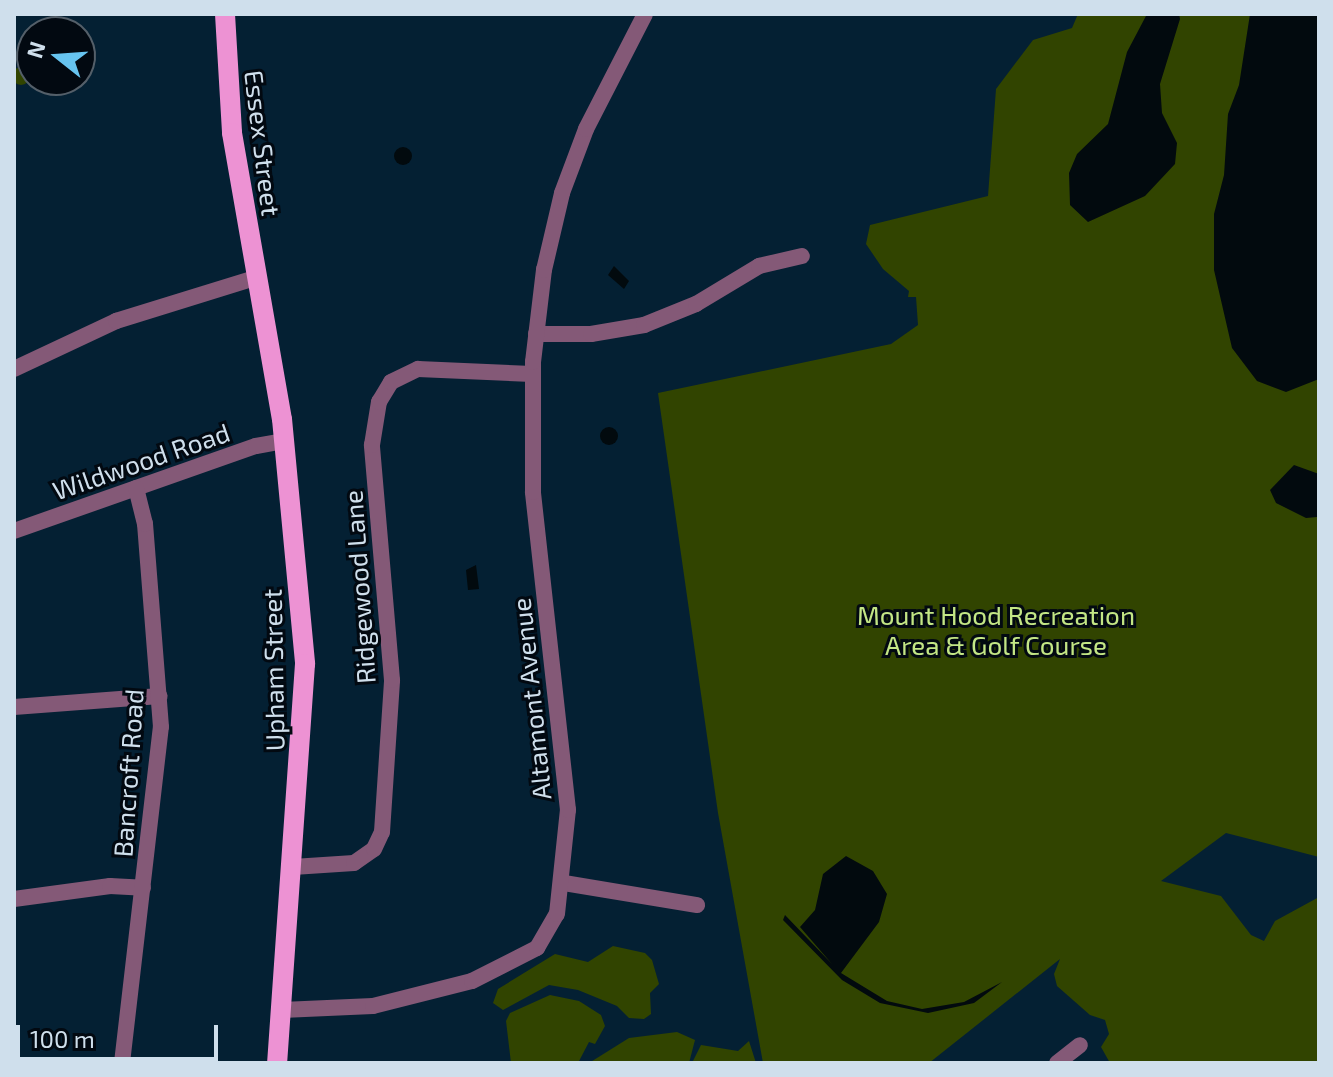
<!DOCTYPE html>
<style>
body{margin:0}
#map{position:relative;width:1333px;height:1077px;overflow:hidden;background:#042033;font-family:"Exo 2",sans-serif}
div>[style]{position:absolute}
[style*='--x']{left:calc(var(--x)*1px);top:calc(var(--y)*1px);width:calc(var(--w)*1px);rotate:calc(var(--a)*1deg)}
.green>*{inset:0;background:#314400}
.round{border-radius:50%}
.water>*{inset:0;background:#020a0e}
.minor>*{height:16px;margin:-8px;padding:0 8px;transform-origin:8px;border-radius:8px;background:#845977}
.major>*{height:20px;margin:-10px;padding:0 10px;transform-origin:10px;border-radius:10px;background:#ed92d3}
span{translate:-50% -50%;white-space:nowrap;text-align:center;line-height:1.15;-webkit-text-stroke:6px #020911;paint-order:stroke}
.street-label{font-size:26px;color:#cfdfec}
.park-label{font-size:26px;color:#c3e685}
.frame{position:absolute;inset:0;border:16px solid #cfdfec;pointer-events:none}
.north{position:absolute;left:16px;top:16px;width:80px;height:80px;box-sizing:border-box;background:#020911;border:2px solid #545f69;border-radius:50%;rotate:287deg;font-size:22px;font-weight:700;line-height:32px;text-align:center;color:#cfdfec}
.north::after{content:'';display:block;margin:auto;width:28px;height:36px;background:#67c4f0;clip-path:polygon(50% 0,100% 100%,50% 72%,0 100%)}
.scale{position:absolute;left:16px;top:1025px;width:202px;height:36px;box-sizing:border-box;border:4px solid #cfdfec;border-top:0;padding-left:10px;font-size:24px;line-height:28px;white-space:nowrap;color:#cfdfec;-webkit-text-stroke:6px #020911;paint-order:stroke}
</style>
<div id="map">
<div class="green">
<div style="clip-path:polygon(1078px 14px,1319px 14px,1319px 857px,1226px 833px,1161px 881px,1221px 896px,1251px 935px,1264px 941px,1275px 921px,1319px 897px,1319px 1063px,1110px 1063px,1101px 1047px,1109px 1034px,1105px 1020px,1090px 1015px,1057px 986px,1054px 974px,1060px 959px,929px 1063px,763px 1063px,718px 813px,658px 393px,891px 344px,918px 325px,916px 297px,908px 297px,909px 291px,883px 269px,866px 244px,870px 225px,988px 196px,996px 89px,1033px 40px,1072px 28px)"></div>
<div class="round" style="left:12px;top:67px;width:18px;height:18px"></div>
<div style="clip-path:polygon(613px 946px,645px 953px,652px 960px,659px 984px,650px 993px,651px 1014px,644px 1019px,629px 1018px,617px 1006px,578px 990px,549px 985px,503px 1010px,493px 1003px,498px 989px,555px 954px,588px 962px)"></div>
<div style="clip-path:polygon(550px 995px,579px 1001px,601px 1015px,605px 1026px,595px 1044px,589px 1042px,578px 1063px,511px 1063px,506px 1021px,510px 1013px)"></div>
<div style="clip-path:polygon(677px 1032px,695px 1040px,689px 1063px,589px 1063px,629px 1038px)"></div>
<div style="clip-path:polygon(749px 1041px,756px 1063px,692px 1063px,701px 1045px,738px 1051px)"></div>
</div>
<div class="water">
<div style="clip-path:polygon(1147px 14px,1179px 14px,1180px 19px,1160px 84px,1162px 113px,1177px 143px,1175px 164px,1145px 196px,1088px 222px,1070px 205px,1069px 173px,1077px 154px,1108px 124px,1127px 52px)"></div>
<div style="clip-path:polygon(1250px 14px,1319px 14px,1319px 379px,1286px 392px,1257px 381px,1232px 348px,1214px 270px,1214px 214px,1224px 175px,1228px 114px,1239px 85px)"></div>
<div class="round" style="left:394px;top:147px;width:18px;height:18px"></div>
<div style="clip-path:polygon(614px 266px,629px 281px,624px 289px,608px 275px)"></div>
<div class="round" style="left:600px;top:427px;width:18px;height:18px"></div>
<div style="clip-path:polygon(1294px 465px,1319px 474px,1317px 517px,1306px 518px,1276px 503px,1270px 490px)"></div>
<div style="clip-path:polygon(476px 565px,479px 589px,468px 590px,466px 570px)"></div>
<div style="clip-path:polygon(846px 856px,873px 871px,887px 894px,879px 922px,841px 973px,887px 1001px,922px 1009px,964px 1002px,1002px 982px,974px 1003px,928px 1013px,880px 1003px,842px 980px,783px 920px,785px 915px,832px 964px,800px 927px,815px 910px,823px 874px)"></div>
</div>
<div class="minor">
<div style="--x:536;--y:334;--w:55;--a:0"></div>
<div style="--x:591;--y:334;--w:54;--a:-9.6"></div>
<div style="--x:644;--y:325;--w:56;--a:-22"></div>
<div style="--x:696;--y:304;--w:74;--a:-31.1"></div>
<div style="--x:759;--y:266;--w:44;--a:-13.1"></div>
<div style="--x:14;--y:369;--w:113;--a:-25.2"></div>
<div style="--x:116;--y:321;--w:145;--a:-17.2"></div>
<div style="--x:14;--y:531;--w:256;--a:-19.4"></div>
<div style="--x:256;--y:446;--w:29;--a:-10"></div>
<div style="--x:14;--y:707;--w:146;--a:-4.3"></div>
<div style="--x:293;--y:867;--w:61;--a:-3.8"></div>
<div style="--x:354;--y:863;--w:24;--a:-35"></div>
<div style="--x:374;--y:849;--w:19;--a:-65"></div>
<div style="--x:382;--y:832;--w:152;--a:-86.2"></div>
<div style="--x:392;--y:680;--w:236;--a:-94.9"></div>
<div style="--x:372;--y:445;--w:44;--a:-80.8"></div>
<div style="--x:379;--y:402;--w:23;--a:-59"></div>
<div style="--x:391;--y:382;--w:30;--a:-26"></div>
<div style="--x:418;--y:369;--w:114;--a:2.5"></div>
<div style="--x:564;--y:883;--w:135;--a:9.4"></div>
<div style="--x:14;--y:899;--w:97;--a:-7.7"></div>
<div style="--x:110;--y:886;--w:33;--a:3"></div>
<div style="--x:282;--y:1010;--w:91;--a:-2.5"></div>
<div style="--x:373;--y:1006;--w:102;--a:-14.2"></div>
<div style="--x:472;--y:981;--w:73;--a:-26.9"></div>
<div style="--x:537;--y:948;--w:39;--a:-60"></div>
<div style="--x:557;--y:914;--w:105;--a:-84"></div>
<div style="--x:568;--y:810;--w:320;--a:-96.3"></div>
<div style="--x:533;--y:492;--w:130;--a:-90"></div>
<div style="--x:533;--y:362;--w:93;--a:-83.2"></div>
<div style="--x:544;--y:270;--w:79;--a:-76.8"></div>
<div style="--x:562;--y:193;--w:68;--a:-69.4"></div>
<div style="--x:586;--y:129;--w:129;--a:-62.8"></div>
<div style="--x:122;--y:1063;--w:338;--a:-83.4"></div>
<div style="--x:161;--y:727;--w:204;--a:-94.5"></div>
<div style="--x:145;--y:524;--w:37;--a:-104"></div>
<div style="--x:1057;--y:1063;--w:29;--a:-38"></div>
</div>
<div class="major">
<div style="--x:225;--y:14;--w:119;--a:86.6"></div>
<div style="--x:232;--y:133;--w:290;--a:80.1"></div>
<div style="--x:282;--y:419;--w:246;--a:84.6"></div>
<div style="--x:305;--y:664;--w:400;--a:94"></div>
</div>
<div class="street-label">
<span style="left:263px;top:143px;rotate:83deg">Essex Street</span>
<span style="left:141px;top:461px;rotate:-19deg">Wildwood Road</span>
<span style="left:359px;top:587px;rotate:-94deg">Ridgewood Lane</span>
<span style="left:273px;top:670px;rotate:-91deg">Upham Street</span>
<span style="left:531px;top:699px;rotate:-96deg">Altamont Avenue</span>
<span style="left:128px;top:773px;rotate:-86deg">Bancroft Road</span>
</div>
<div class="park-label">
<span style="left:996px;top:630px">Mount Hood Recreation<br>Area &amp; Golf Course</span>
</div>
<div class="frame"></div>
<div class="north">N</div>
<div class="scale">100 m</div>
</div>
